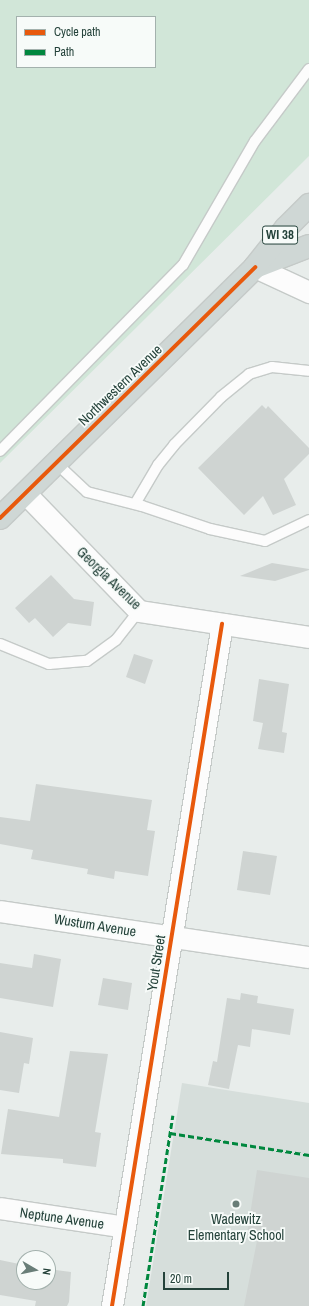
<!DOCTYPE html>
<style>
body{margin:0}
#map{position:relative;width:309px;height:1306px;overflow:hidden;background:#e8edeb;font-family:"Archivo Narrow",sans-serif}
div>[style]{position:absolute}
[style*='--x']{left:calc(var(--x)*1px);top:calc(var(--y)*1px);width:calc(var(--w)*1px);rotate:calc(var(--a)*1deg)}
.built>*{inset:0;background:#d6dedb}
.green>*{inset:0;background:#d1e6d8}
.building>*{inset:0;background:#cfd4d2}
.roads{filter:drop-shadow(1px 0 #c5cac8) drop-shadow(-1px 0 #c5cac8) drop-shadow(0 1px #c5cac8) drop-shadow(0 -1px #c5cac8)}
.lane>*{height:10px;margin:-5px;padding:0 5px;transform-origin:5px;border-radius:5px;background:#fcfcfc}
.street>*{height:21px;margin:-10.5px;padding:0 10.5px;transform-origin:10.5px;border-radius:10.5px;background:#fcfcfc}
.primary>*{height:22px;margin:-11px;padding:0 11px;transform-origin:11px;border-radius:11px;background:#cfd7d5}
.quiet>*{height:3px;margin-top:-1.5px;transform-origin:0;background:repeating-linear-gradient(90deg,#00873e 0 6px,transparent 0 9px)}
.cycleway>*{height:4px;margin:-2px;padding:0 2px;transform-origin:2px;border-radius:2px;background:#e8590c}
.dots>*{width:11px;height:11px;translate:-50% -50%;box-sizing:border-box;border:2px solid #f7fbf9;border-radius:50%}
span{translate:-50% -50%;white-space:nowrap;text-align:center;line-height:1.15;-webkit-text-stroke:3.5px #f7fbf9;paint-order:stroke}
.shield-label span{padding:1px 3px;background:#f7fbf9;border:1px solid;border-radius:3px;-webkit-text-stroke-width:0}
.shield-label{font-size:13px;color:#24423a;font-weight:700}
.street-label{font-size:14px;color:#24423a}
.poi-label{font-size:14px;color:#24423a}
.legend{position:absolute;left:16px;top:16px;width:140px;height:52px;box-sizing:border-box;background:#f7fbf9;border:1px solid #a3b1ad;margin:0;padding:5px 7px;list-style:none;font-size:12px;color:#24423a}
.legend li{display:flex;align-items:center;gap:8px;height:20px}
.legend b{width:20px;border:1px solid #a3b1ad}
.north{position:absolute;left:16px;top:1250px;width:40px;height:40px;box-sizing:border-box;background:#f7fbf9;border:1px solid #a3b1ad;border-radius:50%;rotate:99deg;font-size:11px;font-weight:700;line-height:16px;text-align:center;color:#24423a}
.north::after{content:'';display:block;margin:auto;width:14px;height:18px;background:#697e78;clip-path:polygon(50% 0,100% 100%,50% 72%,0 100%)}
.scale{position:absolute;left:163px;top:1272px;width:66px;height:18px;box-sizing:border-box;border:2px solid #24423a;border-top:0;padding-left:5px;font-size:12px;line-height:14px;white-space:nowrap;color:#24423a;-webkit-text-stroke:3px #f7fbf9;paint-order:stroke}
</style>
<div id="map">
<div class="built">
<div style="clip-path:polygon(182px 1083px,309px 1103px,309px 1306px,146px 1306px)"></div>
</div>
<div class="green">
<div style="clip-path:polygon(evenodd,0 0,309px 0,309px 156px,0 463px,0 0,17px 17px,155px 17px,155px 67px,17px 67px,17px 17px)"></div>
</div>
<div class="building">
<div style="clip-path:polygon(262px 405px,266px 409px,268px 406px,309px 448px,309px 454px,284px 479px,296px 505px,273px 515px,263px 496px,244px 515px,198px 468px)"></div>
<div style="clip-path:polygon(272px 563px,309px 569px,309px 570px,275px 581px,240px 576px)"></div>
<div style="clip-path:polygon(51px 575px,74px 599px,94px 602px,91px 626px,68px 623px,53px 637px,35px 618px,29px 623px,15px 608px)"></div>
<div style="clip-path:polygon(134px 654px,153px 660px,145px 684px,126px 677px)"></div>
<div style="clip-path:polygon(259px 679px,289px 684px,282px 732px,287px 733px,284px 753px,258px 749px,263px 723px,253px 721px)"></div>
<div style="clip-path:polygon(36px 784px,152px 800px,147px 830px,155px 831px,148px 876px,115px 871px,114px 879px,87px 874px,88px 869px,31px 859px,33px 850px,0 844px,0 817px,30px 821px)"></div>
<div style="clip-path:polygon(243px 851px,277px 856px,270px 895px,237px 890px)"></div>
<div style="clip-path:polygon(34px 954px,61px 959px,53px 1007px,0 998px,0 963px,32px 968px)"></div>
<div style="clip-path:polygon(103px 978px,132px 983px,128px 1010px,98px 1005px)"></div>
<div style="clip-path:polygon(241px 993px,258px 996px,257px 1003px,294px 1009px,290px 1035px,252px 1029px,250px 1047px,238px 1045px,229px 1089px,208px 1085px,213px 1061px,217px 1062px,227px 998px,240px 1000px)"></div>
<div style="clip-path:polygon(0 1032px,33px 1038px,29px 1064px,24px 1063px,19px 1093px,0 1090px)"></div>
<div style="clip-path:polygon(70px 1051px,108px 1054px,95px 1132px,101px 1133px,96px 1167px,63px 1163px,63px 1159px,1px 1154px,8px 1109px,59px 1117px)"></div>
<div style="clip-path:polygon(257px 1170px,309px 1178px,309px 1306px,244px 1306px,258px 1236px,247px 1234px)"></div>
<div style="clip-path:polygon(0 1260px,24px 1265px,24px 1282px,48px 1282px,48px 1269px,71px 1272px,69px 1302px,67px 1306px,35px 1306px,36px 1301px,0 1295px)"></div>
</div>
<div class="roads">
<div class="lane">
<div style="--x:0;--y:451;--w:261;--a:-45.5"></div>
<div style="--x:183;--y:265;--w:143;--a:-59.9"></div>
<div style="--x:255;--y:141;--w:90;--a:-53.1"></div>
<div style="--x:56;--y:463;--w:42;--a:43.1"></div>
<div style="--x:87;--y:492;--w:57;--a:14.3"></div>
<div style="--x:142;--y:506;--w:72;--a:18.7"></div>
<div style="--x:210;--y:529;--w:56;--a:12.3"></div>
<div style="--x:265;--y:541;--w:49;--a:-25.5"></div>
<div style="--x:135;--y:504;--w:45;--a:-59.5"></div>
<div style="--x:158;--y:465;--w:26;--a:-51"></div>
<div style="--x:174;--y:445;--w:67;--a:-45.6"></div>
<div style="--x:221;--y:397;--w:36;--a:-39"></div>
<div style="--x:249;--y:374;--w:24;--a:-17"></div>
<div style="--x:272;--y:367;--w:37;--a:6"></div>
<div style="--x:0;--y:644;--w:53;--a:22.2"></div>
<div style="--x:49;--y:664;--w:38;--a:-5"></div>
<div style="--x:87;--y:661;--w:36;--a:-36"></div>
<div style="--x:116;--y:640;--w:37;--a:-52"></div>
</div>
<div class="street">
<div style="--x:255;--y:267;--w:60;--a:24.8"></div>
<div style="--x:25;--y:493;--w:164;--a:46"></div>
<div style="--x:139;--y:611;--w:172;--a:8.7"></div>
<div style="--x:0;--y:911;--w:312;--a:8.5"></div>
<div style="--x:0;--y:1208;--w:126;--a:8.6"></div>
<div style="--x:112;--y:1306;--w:691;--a:-80.84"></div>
</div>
<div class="primary">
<div style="--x:255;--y:267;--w:58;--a:-21.3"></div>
<div style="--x:0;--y:518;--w:358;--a:-44.5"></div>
<div style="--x:255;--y:267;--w:50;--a:-51.5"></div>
<div style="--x:286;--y:228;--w:33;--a:-45"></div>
</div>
</div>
<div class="quiet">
<div style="--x:170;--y:1133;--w:141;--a:9"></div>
<div style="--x:143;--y:1306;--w:193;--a:-81.1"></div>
</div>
<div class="cycleway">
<div style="--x:0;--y:518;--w:358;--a:-44.5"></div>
<div style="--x:112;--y:1306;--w:691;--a:-80.84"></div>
</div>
<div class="dots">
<div style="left:236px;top:1204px;background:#697e78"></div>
</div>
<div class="shield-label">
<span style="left:280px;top:235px">WI 38</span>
</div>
<div class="street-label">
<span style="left:120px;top:385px;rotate:-44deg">Northwestern Avenue</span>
<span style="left:109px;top:578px;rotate:44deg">Georgia Avenue</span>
<span style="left:95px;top:925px;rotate:9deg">Wustum Avenue</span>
<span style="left:156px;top:963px;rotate:-81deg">Yout Street</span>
<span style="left:62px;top:1218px;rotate:8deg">Neptune Avenue</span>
</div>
<div class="poi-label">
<span style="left:236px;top:1227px">Wadewitz<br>Elementary School</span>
</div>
<ul class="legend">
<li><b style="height:5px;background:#e8590c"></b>Cycle path</li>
<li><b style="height:5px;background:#00873e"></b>Path</li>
</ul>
<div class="north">N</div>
<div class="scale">20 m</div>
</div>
